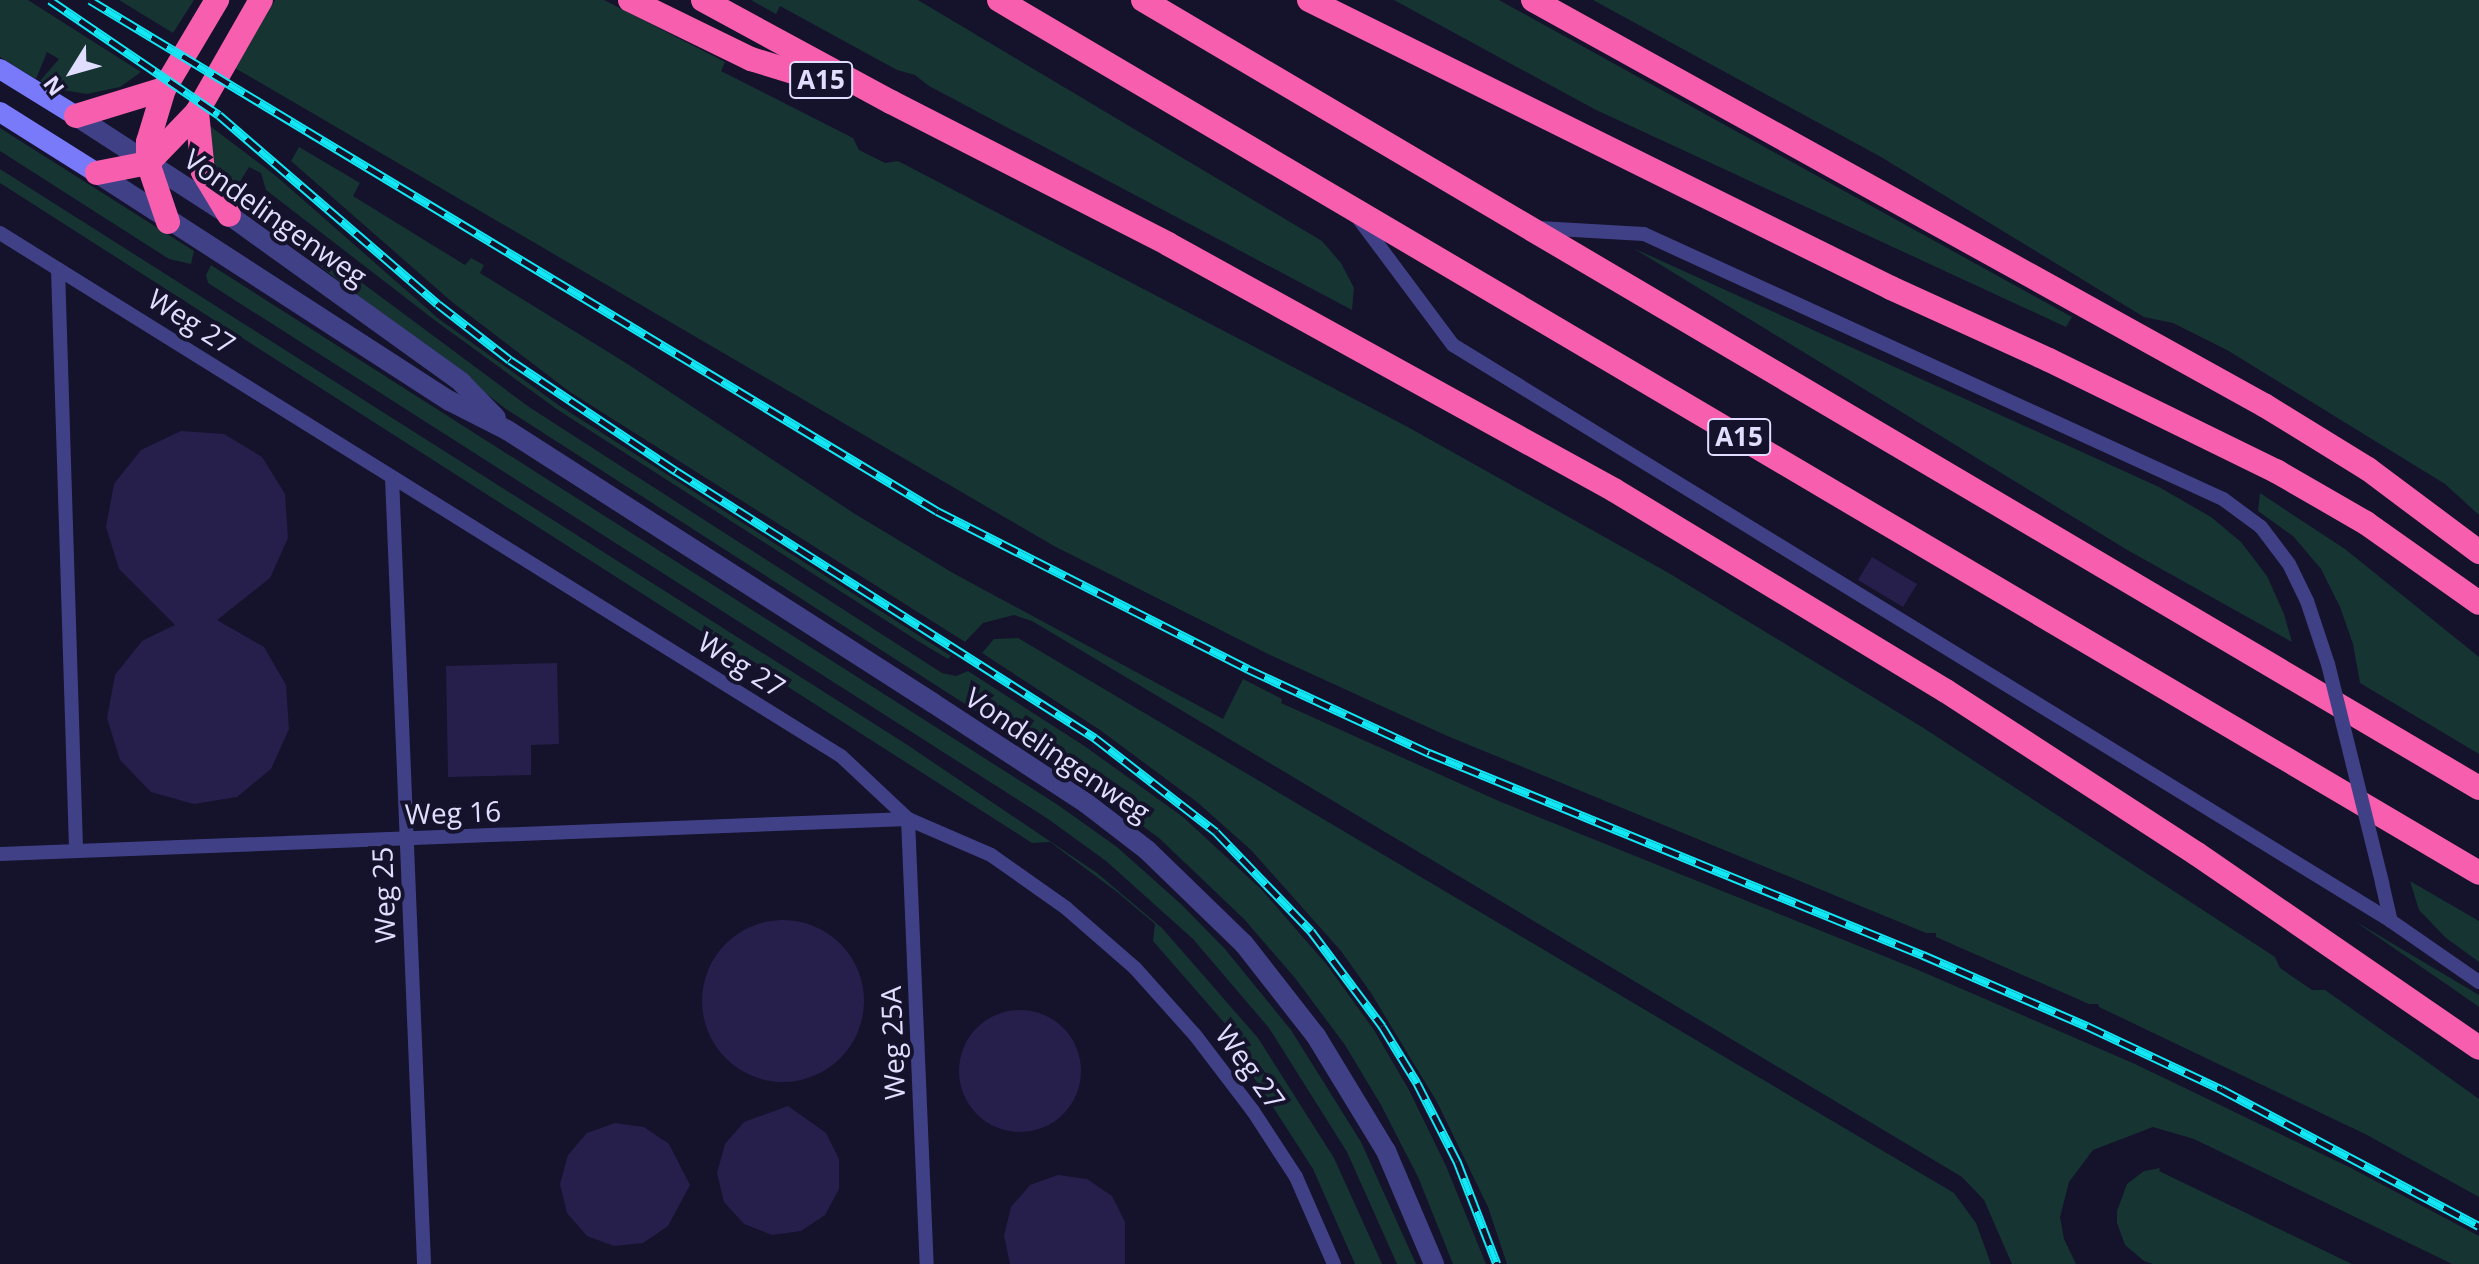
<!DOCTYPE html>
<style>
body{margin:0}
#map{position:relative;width:2479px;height:1264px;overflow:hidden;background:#15122b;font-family:"Open Sans",sans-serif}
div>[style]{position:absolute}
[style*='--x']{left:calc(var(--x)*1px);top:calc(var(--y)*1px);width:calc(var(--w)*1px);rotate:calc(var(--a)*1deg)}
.green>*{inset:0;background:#153432}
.building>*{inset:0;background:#261f4b}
.round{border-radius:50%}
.lane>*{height:14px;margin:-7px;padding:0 7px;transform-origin:7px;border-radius:7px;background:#404087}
.street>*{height:20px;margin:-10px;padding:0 10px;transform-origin:10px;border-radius:10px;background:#404087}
.secondary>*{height:20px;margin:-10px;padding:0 10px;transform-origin:10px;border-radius:10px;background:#787af9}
.highway>*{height:24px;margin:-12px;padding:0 12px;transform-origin:12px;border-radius:12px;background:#f85eae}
.rail>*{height:9px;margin-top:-4.5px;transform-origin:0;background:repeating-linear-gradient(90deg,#15122b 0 18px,#12e8f5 0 36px);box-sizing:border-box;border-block:2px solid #12e8f5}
.lane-bridge>*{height:14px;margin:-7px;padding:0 7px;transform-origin:7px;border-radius:7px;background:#404087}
span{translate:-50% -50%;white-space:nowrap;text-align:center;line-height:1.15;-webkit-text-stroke:8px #15122b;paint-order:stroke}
.shield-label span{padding:2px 6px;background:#15122b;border:2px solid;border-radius:6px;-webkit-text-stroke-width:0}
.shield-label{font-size:26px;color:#e0ddfe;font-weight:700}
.street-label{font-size:28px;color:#e0ddfe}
.north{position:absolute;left:32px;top:32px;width:80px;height:80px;-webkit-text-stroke:6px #15122b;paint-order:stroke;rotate:233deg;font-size:22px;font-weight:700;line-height:32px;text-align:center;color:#e0ddfe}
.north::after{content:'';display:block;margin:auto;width:28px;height:36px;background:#e0ddfe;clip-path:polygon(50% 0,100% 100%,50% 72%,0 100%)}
</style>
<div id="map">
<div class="green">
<div style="clip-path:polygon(0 0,28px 0,141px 72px,120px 87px,87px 94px,56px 89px,40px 81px,59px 59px,47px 52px,36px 79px,0 57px)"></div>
<div style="clip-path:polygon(119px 0,194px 0,173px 33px)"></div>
<div style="clip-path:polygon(275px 0,604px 0,725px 62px,721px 71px,853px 138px,859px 150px,885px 163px,898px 161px,1406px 426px,1667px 572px,1922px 727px,2275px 957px,2280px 968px,2312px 990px,2325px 990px,2419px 1056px,2479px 1099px,2479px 1197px,2367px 1135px,2099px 1007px,2098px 1004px,2089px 1004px,1936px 937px,1936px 933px,1926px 933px,1445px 735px,1268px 654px,1054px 546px,235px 68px)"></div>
<div style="clip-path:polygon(751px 0,918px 0,1322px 241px,1341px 263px,1354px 288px,1352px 310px,929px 86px,915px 75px,897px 70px,780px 6px,776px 14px)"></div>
<div style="clip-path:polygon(1394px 0,1499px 0,2072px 317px,2066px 327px,1594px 109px)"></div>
<div style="clip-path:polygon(1593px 0,2479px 0,2479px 515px,2445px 484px,2227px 350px,2173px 323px,2144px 317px,1881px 157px)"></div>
<div style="clip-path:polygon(210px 126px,276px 176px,439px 319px,560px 406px,951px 656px,948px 659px,921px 643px,558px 410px,437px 322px,266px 190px,261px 173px,249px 167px,231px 196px,212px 159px)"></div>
<div style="clip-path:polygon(0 128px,194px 251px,191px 264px,169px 259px,0 151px)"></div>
<div style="clip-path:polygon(299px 147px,360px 183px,353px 196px,465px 265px,471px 258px,484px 265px,480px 273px,626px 363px,855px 514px,953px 573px,1223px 719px,1243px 679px,1282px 699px,1281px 703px,1501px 802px,1916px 969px,2135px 1064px,2349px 1167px,2479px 1236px,2479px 1264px,2452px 1264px,2194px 1139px,2153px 1127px,2093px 1150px,2069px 1182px,2060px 1217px,2064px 1239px,2076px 1264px,2012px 1264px,1984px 1200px,1962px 1177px,1032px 621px,1014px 615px,983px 623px,965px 642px,570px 392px,452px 302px,291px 161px)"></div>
<div style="clip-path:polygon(0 169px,906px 744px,1097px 873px,1162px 928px,1258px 1038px,1334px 1158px,1382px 1264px,1355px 1264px,1313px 1169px,1240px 1056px,1248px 1050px,1153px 941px,1155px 924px,1117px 892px,1050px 842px,1032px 843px,0 183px)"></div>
<div style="clip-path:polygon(252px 201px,529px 407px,942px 673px,956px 676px,968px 671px,1086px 747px,1183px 817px,1261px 889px,1327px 965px,1374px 1030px,1409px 1090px,1446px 1166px,1486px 1264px,1453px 1264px,1418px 1177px,1381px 1105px,1345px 1045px,1295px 978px,1244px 919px,1159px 838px,1057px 763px,506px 409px,243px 207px)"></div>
<div style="clip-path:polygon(1633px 248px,2159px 487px,2211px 517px,2241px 542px,2267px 576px,2284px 614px,2292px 642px,2129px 551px)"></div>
<div style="clip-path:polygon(211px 265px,1058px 805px,1117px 847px,1182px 905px,1225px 949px,1291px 1030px,1361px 1142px,1416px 1264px,1397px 1264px,1347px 1152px,1269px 1028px,1193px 939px,1106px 861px,1048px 819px,208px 283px,206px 275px)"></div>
<div style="clip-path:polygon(2260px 493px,2345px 549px,2479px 657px,2479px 754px,2360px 683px,2353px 644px,2340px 607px,2321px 569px,2293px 536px,2258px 511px)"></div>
<div style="clip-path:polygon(1018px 638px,1954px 1193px,1976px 1223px,1991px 1264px,1507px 1264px,1488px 1207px,1437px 1102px,1371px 993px,1341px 951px,1251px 850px,1197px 802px,1100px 730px,982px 653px,994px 639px)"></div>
<div style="clip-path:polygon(2410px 881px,2479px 921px,2479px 962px,2446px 938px,2419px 910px)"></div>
<div style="clip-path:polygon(2353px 920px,2479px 995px,2479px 1007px,2462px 995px)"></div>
<div style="clip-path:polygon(2160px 1168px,2159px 1171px,2352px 1264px,2153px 1264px,2144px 1261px,2125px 1245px,2117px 1223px,2117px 1211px,2127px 1184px,2144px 1171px)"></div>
</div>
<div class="building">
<div style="clip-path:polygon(181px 431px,224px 434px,262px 457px,285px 494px,288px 538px,270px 578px,217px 620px,264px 647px,286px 685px,289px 729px,271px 769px,237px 797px,194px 804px,151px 792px,120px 760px,107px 718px,115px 675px,142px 641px,175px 625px,119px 569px,106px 527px,114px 484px,141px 450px)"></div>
<div style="clip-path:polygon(1872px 557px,1917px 584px,1903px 607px,1858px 580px)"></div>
<div style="clip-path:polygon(557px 663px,559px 744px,531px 745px,531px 775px,448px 777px,446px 666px)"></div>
<div class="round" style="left:702px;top:920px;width:162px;height:162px"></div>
<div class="round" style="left:959px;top:1010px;width:122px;height:122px"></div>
<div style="clip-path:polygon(788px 1106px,826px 1133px,839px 1159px,839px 1189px,825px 1215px,801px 1231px,772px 1235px,744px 1224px,724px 1202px,717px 1173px,725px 1144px,744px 1122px)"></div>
<div style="clip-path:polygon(615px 1123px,644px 1127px,669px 1144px,690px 1185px,668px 1226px,643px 1243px,614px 1246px,587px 1236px,567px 1213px,560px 1184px,568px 1155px,587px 1133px)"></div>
<div style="clip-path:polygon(1058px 1175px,1087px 1179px,1112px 1196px,1125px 1222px,1125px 1264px,1010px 1264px,1004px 1236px,1011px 1207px,1030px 1185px)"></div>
</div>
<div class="lane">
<div style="--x:1359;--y:219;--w:157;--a:53.3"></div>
<div style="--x:1453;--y:345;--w:1101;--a:31.55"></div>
<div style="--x:2391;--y:921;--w:107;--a:34.7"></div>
<div style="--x:1539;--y:228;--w:105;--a:3.3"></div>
<div style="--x:1644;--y:234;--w:637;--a:24.59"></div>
<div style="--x:2223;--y:499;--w:47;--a:36.4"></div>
<div style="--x:2261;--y:527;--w:46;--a:52.9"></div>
<div style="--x:2289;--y:564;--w:41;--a:64.1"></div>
<div style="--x:2307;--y:601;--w:66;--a:71.6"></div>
<div style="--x:0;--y:233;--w:990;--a:31.88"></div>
<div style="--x:841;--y:756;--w:92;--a:43.2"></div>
<div style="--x:908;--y:819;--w:90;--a:23.4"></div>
<div style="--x:991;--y:855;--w:92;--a:35.2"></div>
<div style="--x:1066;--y:908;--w:91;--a:41"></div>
<div style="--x:1135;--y:968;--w:90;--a:48.2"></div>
<div style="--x:1195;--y:1035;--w:96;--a:52.7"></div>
<div style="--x:1253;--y:1111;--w:79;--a:56.9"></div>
<div style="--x:1296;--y:1177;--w:95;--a:66.4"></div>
<div style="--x:58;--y:269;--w:580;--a:88.22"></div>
<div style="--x:392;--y:477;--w:788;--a:87.67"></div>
<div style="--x:0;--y:854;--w:909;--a:-2.21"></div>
<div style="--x:908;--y:819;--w:445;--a:87.6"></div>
<div style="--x:2382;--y:883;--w:39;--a:77"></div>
</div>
<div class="street">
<div style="--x:76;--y:116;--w:182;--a:32.9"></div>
<div style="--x:229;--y:215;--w:286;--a:35.7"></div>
<div style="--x:461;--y:382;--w:50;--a:45.8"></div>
<div style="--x:97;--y:173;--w:420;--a:32.9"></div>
<div style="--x:450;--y:401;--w:64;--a:27"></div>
<div style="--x:507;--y:430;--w:506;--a:32.65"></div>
<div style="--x:933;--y:703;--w:183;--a:33.2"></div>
<div style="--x:1086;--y:803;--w:77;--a:37.6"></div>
<div style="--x:1147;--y:850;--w:135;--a:44.1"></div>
<div style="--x:1244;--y:944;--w:117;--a:52"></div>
<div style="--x:1316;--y:1036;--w:135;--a:58.7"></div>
<div style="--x:1386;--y:1151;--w:123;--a:67"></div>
</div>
<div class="secondary">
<div style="--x:0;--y:69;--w:89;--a:31.7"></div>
<div style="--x:0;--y:112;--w:115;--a:32.2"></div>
</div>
<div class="highway">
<div style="--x:630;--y:0;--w:135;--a:26"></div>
<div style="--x:751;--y:59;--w:92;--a:17.1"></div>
<div style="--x:703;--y:0;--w:214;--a:28.5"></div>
<div style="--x:891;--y:102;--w:311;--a:27.1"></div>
<div style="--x:1168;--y:244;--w:509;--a:28.88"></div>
<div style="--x:1614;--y:490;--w:388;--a:31.2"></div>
<div style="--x:1946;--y:691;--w:299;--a:33"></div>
<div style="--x:2197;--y:854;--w:342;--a:34.5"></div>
<div style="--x:999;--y:0;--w:1718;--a:30.53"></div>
<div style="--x:1143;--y:0;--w:1551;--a:30.53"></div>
<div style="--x:1309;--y:0;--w:649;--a:26.33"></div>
<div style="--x:1891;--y:288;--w:174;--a:24.5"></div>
<div style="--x:2049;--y:360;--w:253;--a:26.1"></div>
<div style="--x:2276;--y:471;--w:104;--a:30"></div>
<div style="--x:2366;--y:523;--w:138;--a:35.3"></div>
<div style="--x:1533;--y:0;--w:836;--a:28.99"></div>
<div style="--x:2264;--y:405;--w:122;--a:31.6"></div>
<div style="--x:2368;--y:469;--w:139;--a:36.8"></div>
<div style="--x:197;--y:112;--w:60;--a:84.3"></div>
<div style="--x:203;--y:172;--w:50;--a:58.8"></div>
<div style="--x:76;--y:116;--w:92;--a:-17.1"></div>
<div style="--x:97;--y:173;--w:52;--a:-11.1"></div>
<div style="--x:148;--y:163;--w:71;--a:-46.1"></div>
<div style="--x:197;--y:112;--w:129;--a:-60.3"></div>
<div style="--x:168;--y:222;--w:62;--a:-108.7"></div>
<div style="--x:148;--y:163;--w:21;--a:-90"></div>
<div style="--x:148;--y:142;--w:55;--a:-73.2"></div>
<div style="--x:164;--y:89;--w:104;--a:-59.2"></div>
</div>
<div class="rail">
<div style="--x:50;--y:0;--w:204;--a:34.2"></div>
<div style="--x:219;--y:115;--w:289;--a:40.8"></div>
<div style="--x:438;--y:304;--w:91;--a:37.9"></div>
<div style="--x:510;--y:360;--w:200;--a:33.8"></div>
<div style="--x:676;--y:471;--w:497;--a:32.5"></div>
<div style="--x:1095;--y:738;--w:153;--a:37.8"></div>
<div style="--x:1216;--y:832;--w:137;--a:46.2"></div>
<div style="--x:1311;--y:931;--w:119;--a:53.2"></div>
<div style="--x:1382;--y:1026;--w:67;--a:58.4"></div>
<div style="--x:1417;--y:1083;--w:88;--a:62.9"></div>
<div style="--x:1457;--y:1161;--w:110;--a:68.8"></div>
<div style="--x:90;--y:0;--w:989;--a:31.1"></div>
<div style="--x:937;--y:511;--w:349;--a:26.9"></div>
<div style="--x:1248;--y:669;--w:200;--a:24.9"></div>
<div style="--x:1429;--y:753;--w:534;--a:22.24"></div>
<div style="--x:1923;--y:955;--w:179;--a:23.4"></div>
<div style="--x:2087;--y:1026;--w:148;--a:25.2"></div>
<div style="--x:2221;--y:1089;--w:292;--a:28"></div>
</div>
<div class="lane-bridge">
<div style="--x:2328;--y:664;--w:226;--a:76.1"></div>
</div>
<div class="shield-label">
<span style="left:821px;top:80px">A15</span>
<span style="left:1739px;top:437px">A15</span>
</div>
<div class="street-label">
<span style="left:276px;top:217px;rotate:35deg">Vondelingenweg</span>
<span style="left:192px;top:321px;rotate:32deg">Weg 27</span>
<span style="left:742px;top:664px;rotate:32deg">Weg 27</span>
<span style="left:1058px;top:754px;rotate:34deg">Vondelingenweg</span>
<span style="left:453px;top:812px;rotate:-2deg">Weg 16</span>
<span style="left:383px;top:895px;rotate:-92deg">Weg 25</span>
<span style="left:892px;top:1043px;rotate:-92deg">Weg 25A</span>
<span style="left:1251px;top:1067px;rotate:54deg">Weg 27</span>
</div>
<div class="north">N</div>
</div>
